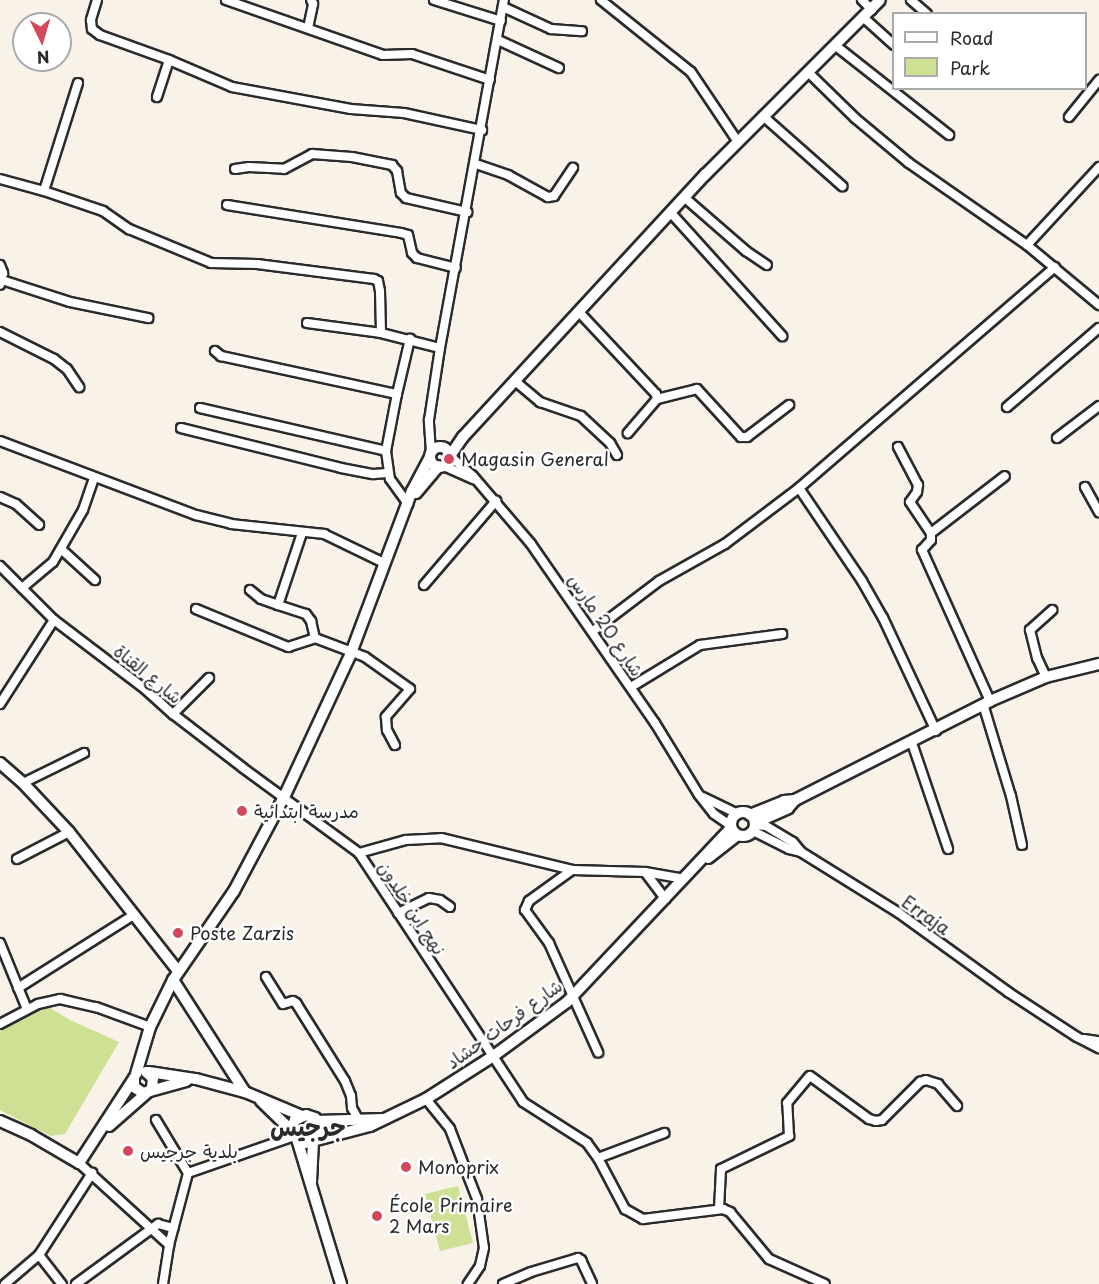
<!DOCTYPE html>
<meta charset="utf-8">
<style>
body{margin:0}
#map{position:relative;width:1099px;height:1284px;overflow:hidden;background:#f8f2e9;font-family:"Playpen Sans","Playpen Sans Arabic",sans-serif}
div>[style]{position:absolute}
[style*='--x']{left:calc(var(--x)*1px);top:calc(var(--y)*1px);width:calc(var(--w)*1px);rotate:calc(var(--a)*1deg)}
.green>*{inset:0;background:#cee094}
.roads{filter:drop-shadow(2px 0 #2b2b2b) drop-shadow(-2px 0 #2b2b2b) drop-shadow(0 2px #2b2b2b) drop-shadow(0 -2px #2b2b2b)}
.street>*{height:8px;margin:-4px;padding:0 4px;transform-origin:4px;border-radius:4px;background:#fff}
.secondary>*{height:10px;margin:-5px;padding:0 5px;transform-origin:5px;border-radius:5px;background:#fff}
.secondary>.ring{margin:-5px;padding:0;box-sizing:content-box;background:none;border:10px solid #fff;border-radius:50%}
.dots>*{width:16px;height:16px;translate:-50% -50%;box-sizing:border-box;border:3px solid #fff;border-radius:50%}
span{translate:-50% -50%;white-space:nowrap;text-align:center;line-height:1.15;-webkit-text-stroke:5px #fff;paint-order:stroke}
.poi-label{font-size:18px;color:#2b2b2b}
.left{translate:0 -50%;text-align:left}
.street-label{font-size:18px;color:#2b2b2b}
.district-label{font-size:24px;color:#2b2b2b;font-weight:700}
.legend{position:absolute;left:892px;top:12px;width:195px;height:78px;box-sizing:border-box;background:#fff;border:2px solid #aaa;margin:0;padding:8px 10px;list-style:none;font-size:18px;color:#2b2b2b}
.legend li{display:flex;align-items:center;gap:12px;height:30px}
.legend b{width:30px;border:2px solid #aaa}
.north{position:absolute;left:12px;top:12px;width:60px;height:60px;box-sizing:border-box;background:#fff;border:2px solid #aaa;border-radius:50%;rotate:175deg;font-size:16px;font-weight:700;line-height:24px;text-align:center;color:#2b2b2b}
.north::after{content:'';display:block;margin:auto;width:21px;height:27px;background:#d1495b;clip-path:polygon(50% 0,100% 100%,50% 72%,0 100%)}
</style>
<div id="map">
<div class="green">
<div style="clip-path:polygon(47px 1006px,70px 1020px,119px 1042px,65px 1134px,51px 1136px,0 1110px,0 1032px,4px 1027px)"></div>
<div style="clip-path:polygon(458px 1186px,473px 1243px,440px 1251px,425px 1194px)"></div>
</div>
<div class="roads">
<div class="street">
<div style="--x:97;--y:0;--w:21;--a:107"></div>
<div style="--x:91;--y:20;--w:9;--a:84"></div>
<div style="--x:92;--y:29;--w:10;--a:37"></div>
<div style="--x:100;--y:35;--w:73;--a:19.9"></div>
<div style="--x:169;--y:60;--w:39;--a:108"></div>
<div style="--x:226;--y:0;--w:166;--a:19.3"></div>
<div style="--x:383;--y:55;--w:29;--a:-2"></div>
<div style="--x:412;--y:54;--w:82;--a:18.4"></div>
<div style="--x:434;--y:0;--w:70;--a:17.4"></div>
<div style="--x:601;--y:0;--w:115;--a:38.7"></div>
<div style="--x:691;--y:72;--w:84;--a:56.1"></div>
<div style="--x:862;--y:0;--w:14;--a:45"></div>
<div style="--x:911;--y:0;--w:21;--a:41"></div>
<div style="--x:503;--y:7;--w:53;--a:24.6"></div>
<div style="--x:551;--y:29;--w:31;--a:4"></div>
<div style="--x:864;--y:18;--w:40;--a:42"></div>
<div style="--x:308;--y:28;--w:25;--a:-78"></div>
<div style="--x:313;--y:4;--w:4;--a:-117"></div>
<div style="--x:498;--y:40;--w:67;--a:24.7"></div>
<div style="--x:836;--y:46;--w:144;--a:38.2"></div>
<div style="--x:169;--y:60;--w:69;--a:23.2"></div>
<div style="--x:232;--y:87;--w:121;--a:10.5"></div>
<div style="--x:351;--y:109;--w:53;--a:4.3"></div>
<div style="--x:404;--y:113;--w:80;--a:12.3"></div>
<div style="--x:808;--y:72;--w:66;--a:44.4"></div>
<div style="--x:855;--y:118;--w:70;--a:39.8"></div>
<div style="--x:909;--y:163;--w:144;--a:34.8"></div>
<div style="--x:1027;--y:245;--w:94;--a:39.8"></div>
<div style="--x:78;--y:83;--w:113;--a:107.5"></div>
<div style="--x:44;--y:191;--w:62;--a:18.7"></div>
<div style="--x:103;--y:211;--w:32;--a:35"></div>
<div style="--x:129;--y:229;--w:89;--a:22.5"></div>
<div style="--x:211;--y:263;--w:46;--a:1.2"></div>
<div style="--x:257;--y:264;--w:118;--a:7.3"></div>
<div style="--x:374;--y:279;--w:4;--a:27"></div>
<div style="--x:378;--y:281;--w:10;--a:79"></div>
<div style="--x:380;--y:291;--w:42;--a:88.6"></div>
<div style="--x:381;--y:333;--w:61;--a:14.3"></div>
<div style="--x:763;--y:116;--w:106;--a:41.5"></div>
<div style="--x:1069;--y:117;--w:48;--a:-51"></div>
<div style="--x:476;--y:164;--w:34;--a:19"></div>
<div style="--x:508;--y:175;--w:46;--a:28.8"></div>
<div style="--x:548;--y:197;--w:6;--a:-9"></div>
<div style="--x:554;--y:196;--w:34;--a:-56"></div>
<div style="--x:235;--y:169;--w:14;--a:-8"></div>
<div style="--x:249;--y:167;--w:35;--a:3"></div>
<div style="--x:284;--y:169;--w:32;--a:-28"></div>
<div style="--x:312;--y:154;--w:40;--a:4.3"></div>
<div style="--x:352;--y:157;--w:41;--a:11.3"></div>
<div style="--x:392;--y:165;--w:8;--a:50"></div>
<div style="--x:397;--y:171;--w:22;--a:80"></div>
<div style="--x:401;--y:193;--w:7;--a:45"></div>
<div style="--x:406;--y:198;--w:63;--a:12.9"></div>
<div style="--x:0;--y:179;--w:46;--a:15.3"></div>
<div style="--x:685;--y:198;--w:81;--a:41"></div>
<div style="--x:746;--y:251;--w:25;--a:34"></div>
<div style="--x:227;--y:205;--w:176;--a:9.1"></div>
<div style="--x:401;--y:233;--w:7;--a:16"></div>
<div style="--x:408;--y:235;--w:18;--a:77"></div>
<div style="--x:412;--y:253;--w:7;--a:45"></div>
<div style="--x:417;--y:258;--w:40;--a:14.4"></div>
<div style="--x:671;--y:213;--w:166;--a:47.9"></div>
<div style="--x:1027;--y:245;--w:106;--a:-47.3"></div>
<div style="--x:0;--y:265;--w:9;--a:69"></div>
<div style="--x:3;--y:273;--w:12;--a:104"></div>
<div style="--x:2;--y:280;--w:71;--a:17.9"></div>
<div style="--x:70;--y:302;--w:80;--a:11.6"></div>
<div style="--x:579;--y:312;--w:112;--a:46.8"></div>
<div style="--x:656;--y:394;--w:5;--a:79"></div>
<div style="--x:657;--y:399;--w:45;--a:130.5"></div>
<div style="--x:307;--y:323;--w:75;--a:7.7"></div>
<div style="--x:0;--y:332;--w:60;--a:26.6"></div>
<div style="--x:54;--y:359;--w:16;--a:38"></div>
<div style="--x:67;--y:369;--w:22;--a:56"></div>
<div style="--x:215;--y:351;--w:8;--a:40"></div>
<div style="--x:221;--y:356;--w:180;--a:12.2"></div>
<div style="--x:397;--y:394;--w:57;--a:-76.7"></div>
<div style="--x:515;--y:381;--w:33;--a:40"></div>
<div style="--x:540;--y:402;--w:43;--a:18.9"></div>
<div style="--x:581;--y:416;--w:40;--a:43"></div>
<div style="--x:610;--y:443;--w:14;--a:60"></div>
<div style="--x:657;--y:399;--w:41;--a:-14"></div>
<div style="--x:697;--y:389;--w:65;--a:47.5"></div>
<div style="--x:741;--y:437;--w:6;--a:0"></div>
<div style="--x:747;--y:437;--w:53;--a:-37.3"></div>
<div style="--x:1007;--y:407;--w:121;--a:-40.7"></div>
<div style="--x:200;--y:408;--w:191;--a:13"></div>
<div style="--x:386;--y:451;--w:58;--a:-79.1"></div>
<div style="--x:181;--y:428;--w:165;--a:14"></div>
<div style="--x:341;--y:468;--w:33;--a:11"></div>
<div style="--x:373;--y:474;--w:15;--a:-4"></div>
<div style="--x:1057;--y:438;--w:53;--a:-37.3"></div>
<div style="--x:0;--y:441;--w:210;--a:20.7"></div>
<div style="--x:196;--y:515;--w:36;--a:14"></div>
<div style="--x:231;--y:524;--w:94;--a:6.1"></div>
<div style="--x:324;--y:534;--w:67;--a:25.8"></div>
<div style="--x:898;--y:447;--w:43;--a:62.2"></div>
<div style="--x:918;--y:485;--w:7;--a:98"></div>
<div style="--x:917;--y:492;--w:12;--a:125"></div>
<div style="--x:910;--y:502;--w:37;--a:56"></div>
<div style="--x:386;--y:451;--w:28;--a:82"></div>
<div style="--x:390;--y:479;--w:31;--a:54"></div>
<div style="--x:431;--y:452;--w:32;--a:-94"></div>
<div style="--x:429;--y:420;--w:73;--a:-81.3"></div>
<div style="--x:440;--y:348;--w:354;--a:-79.6"></div>
<div style="--x:450;--y:456;--w:30;--a:41"></div>
<div style="--x:473;--y:476;--w:89;--a:49.5"></div>
<div style="--x:531;--y:544;--w:218;--a:55.3"></div>
<div style="--x:655;--y:723;--w:84;--a:58.6"></div>
<div style="--x:699;--y:795;--w:24;--a:52"></div>
<div style="--x:714;--y:814;--w:21;--a:35"></div>
<div style="--x:444;--y:466;--w:32;--a:24"></div>
<div style="--x:1085;--y:487;--w:29;--a:61"></div>
<div style="--x:0;--y:497;--w:17;--a:24"></div>
<div style="--x:16;--y:504;--w:31;--a:42"></div>
<div style="--x:302;--y:533;--w:76;--a:108.4"></div>
<div style="--x:278;--y:605;--w:29;--a:18"></div>
<div style="--x:306;--y:614;--w:9;--a:54"></div>
<div style="--x:311;--y:621;--w:17;--a:77"></div>
<div style="--x:61;--y:549;--w:46;--a:42.4"></div>
<div style="--x:0;--y:566;--w:76;--a:45"></div>
<div style="--x:54;--y:620;--w:114;--a:37.2"></div>
<div style="--x:145;--y:689;--w:38;--a:42"></div>
<div style="--x:173;--y:714;--w:88;--a:37.6"></div>
<div style="--x:243;--y:768;--w:144;--a:36.2"></div>
<div style="--x:359;--y:853;--w:298;--a:56.6"></div>
<div style="--x:523;--y:1102;--w:76;--a:32.6"></div>
<div style="--x:587;--y:1143;--w:19;--a:54"></div>
<div style="--x:598;--y:1158;--w:58;--a:62.1"></div>
<div style="--x:625;--y:1209;--w:21;--a:29"></div>
<div style="--x:643;--y:1219;--w:81;--a:-7.1"></div>
<div style="--x:723;--y:1209;--w:8;--a:23"></div>
<div style="--x:730;--y:1212;--w:61;--a:50.3"></div>
<div style="--x:769;--y:1259;--w:61;--a:24.1"></div>
<div style="--x:424;--y:585;--w:111;--a:-49.4"></div>
<div style="--x:22;--y:588;--w:40;--a:-40"></div>
<div style="--x:53;--y:562;--w:60;--a:-60"></div>
<div style="--x:83;--y:510;--w:34;--a:-71"></div>
<div style="--x:250;--y:590;--w:14;--a:39"></div>
<div style="--x:261;--y:599;--w:18;--a:19"></div>
<div style="--x:196;--y:609;--w:100;--a:22.4"></div>
<div style="--x:288;--y:647;--w:28;--a:-18"></div>
<div style="--x:315;--y:638;--w:53;--a:20.8"></div>
<div style="--x:365;--y:657;--w:55;--a:35.4"></div>
<div style="--x:410;--y:689;--w:37;--a:131"></div>
<div style="--x:386;--y:717;--w:13;--a:86"></div>
<div style="--x:387;--y:730;--w:17;--a:62"></div>
<div style="--x:593;--y:631;--w:83;--a:-37.1"></div>
<div style="--x:659;--y:581;--w:76;--a:-29.3"></div>
<div style="--x:725;--y:544;--w:93;--a:-37.1"></div>
<div style="--x:1046;--y:677;--w:21;--a:-115"></div>
<div style="--x:1037;--y:658;--w:29;--a:-104"></div>
<div style="--x:1030;--y:630;--w:30;--a:-42"></div>
<div style="--x:631;--y:687;--w:81;--a:-31.3"></div>
<div style="--x:700;--y:645;--w:83;--a:-7.6"></div>
<div style="--x:990;--y:701;--w:166;--a:-114.2"></div>
<div style="--x:922;--y:550;--w:13;--a:-48"></div>
<div style="--x:931;--y:540;--w:7;--a:-90"></div>
<div style="--x:931;--y:533;--w:93;--a:-37.6"></div>
<div style="--x:0;--y:704;--w:100;--a:-57.3"></div>
<div style="--x:983;--y:704;--w:96;--a:73.1"></div>
<div style="--x:1011;--y:796;--w:50;--a:77.3"></div>
<div style="--x:173;--y:714;--w:51;--a:-45"></div>
<div style="--x:936;--y:731;--w:125;--a:-115.1"></div>
<div style="--x:883;--y:618;--w:43;--a:-119.6"></div>
<div style="--x:862;--y:581;--w:112;--a:-124.1"></div>
<div style="--x:799;--y:488;--w:338;--a:-40.8"></div>
<div style="--x:912;--y:743;--w:112;--a:71.2"></div>
<div style="--x:23;--y:783;--w:68;--a:-26.2"></div>
<div style="--x:703;--y:797;--w:39;--a:26"></div>
<div style="--x:755;--y:825;--w:11;--a:5"></div>
<div style="--x:766;--y:826;--w:31;--a:31"></div>
<div style="--x:793;--y:842;--w:13;--a:51"></div>
<div style="--x:801;--y:852;--w:115;--a:31.9"></div>
<div style="--x:899;--y:913;--w:135;--a:35.9"></div>
<div style="--x:1008;--y:992;--w:82;--a:33.1"></div>
<div style="--x:1077;--y:1037;--w:25;--a:27"></div>
<div style="--x:753;--y:831;--w:40;--a:26.6"></div>
<div style="--x:789;--y:849;--w:12;--a:14"></div>
<div style="--x:359;--y:853;--w:49;--a:-15.5"></div>
<div style="--x:406;--y:840;--w:35;--a:-3"></div>
<div style="--x:441;--y:838;--w:135;--a:13.7"></div>
<div style="--x:572;--y:870;--w:73;--a:1.6"></div>
<div style="--x:645;--y:872;--w:39;--a:10"></div>
<div style="--x:17;--y:859;--w:59;--a:-27.4"></div>
<div style="--x:572;--y:870;--w:53;--a:144.2"></div>
<div style="--x:529;--y:901;--w:10;--a:114"></div>
<div style="--x:525;--y:910;--w:41;--a:54"></div>
<div style="--x:549;--y:943;--w:120;--a:65.8"></div>
<div style="--x:645;--y:872;--w:34;--a:53"></div>
<div style="--x:398;--y:913;--w:34;--a:-26"></div>
<div style="--x:429;--y:898;--w:11;--a:10"></div>
<div style="--x:440;--y:900;--w:12;--a:35"></div>
<div style="--x:0;--y:943;--w:71;--a:67.8"></div>
<div style="--x:266;--y:977;--w:32;--a:58"></div>
<div style="--x:283;--y:1004;--w:10;--a:-17"></div>
<div style="--x:293;--y:1001;--w:4;--a:34"></div>
<div style="--x:296;--y:1003;--w:92;--a:57.9"></div>
<div style="--x:345;--y:1081;--w:16;--a:68"></div>
<div style="--x:351;--y:1096;--w:12;--a:85"></div>
<div style="--x:352;--y:1108;--w:13;--a:61"></div>
<div style="--x:18;--y:988;--w:135;--a:-32.3"></div>
<div style="--x:0;--y:1024;--w:43;--a:-27.8"></div>
<div style="--x:38;--y:1004;--w:23;--a:-13"></div>
<div style="--x:60;--y:999;--w:37;--a:13"></div>
<div style="--x:96;--y:1007;--w:58;--a:20.3"></div>
<div style="--x:1084;--y:1039;--w:15;--a:8"></div>
<div style="--x:426;--y:1099;--w:38;--a:51"></div>
<div style="--x:450;--y:1129;--w:75;--a:68.9"></div>
<div style="--x:477;--y:1199;--w:49;--a:81.9"></div>
<div style="--x:484;--y:1248;--w:18;--a:103"></div>
<div style="--x:480;--y:1266;--w:22;--a:124"></div>
<div style="--x:156;--y:1120;--w:62;--a:58.9"></div>
<div style="--x:598;--y:1158;--w:71;--a:-20.7"></div>
<div style="--x:79;--y:1163;--w:122;--a:42.3"></div>
<div style="--x:719;--y:1209;--w:40;--a:-87.1"></div>
<div style="--x:721;--y:1169;--w:76;--a:-25.9"></div>
<div style="--x:789;--y:1136;--w:33;--a:-93"></div>
<div style="--x:787;--y:1103;--w:35;--a:-50"></div>
<div style="--x:810;--y:1076;--w:73;--a:36.1"></div>
<div style="--x:869;--y:1119;--w:7;--a:16"></div>
<div style="--x:876;--y:1121;--w:6;--a:-9"></div>
<div style="--x:882;--y:1120;--w:54;--a:-45"></div>
<div style="--x:920;--y:1082;--w:6;--a:-18"></div>
<div style="--x:926;--y:1080;--w:13;--a:18"></div>
<div style="--x:938;--y:1084;--w:29;--a:49"></div>
<div style="--x:39;--y:1255;--w:37;--a:52"></div>
<div style="--x:5;--y:1284;--w:45;--a:-40.5"></div>
<div style="--x:39;--y:1255;--w:98;--a:-57.1"></div>
<div style="--x:76;--y:1284;--w:102;--a:-36.2"></div>
<div style="--x:158;--y:1224;--w:16;--a:15"></div>
<div style="--x:163;--y:1284;--w:39;--a:-81"></div>
<div style="--x:169;--y:1245;--w:74;--a:-75.2"></div>
<div style="--x:188;--y:1173;--w:112;--a:-19.2"></div>
<div style="--x:503;--y:1284;--w:30;--a:-23"></div>
<div style="--x:531;--y:1272;--w:49;--a:-16.6"></div>
<div style="--x:578;--y:1258;--w:4;--a:34"></div>
<div style="--x:581;--y:1260;--w:26;--a:65"></div>
</div>
<div class="secondary">
<div class="ring" style="left:430px;top:447px;width:10px;height:10px"></div>
<div style="--x:450;--y:456;--w:23;--a:-56"></div>
<div style="--x:463;--y:437;--w:357;--a:-47.3"></div>
<div style="--x:705;--y:175;--w:247;--a:-45"></div>
<div style="--x:416;--y:493;--w:35;--a:-50"></div>
<div style="--x:0;--y:763;--w:30;--a:41"></div>
<div style="--x:23;--y:783;--w:67;--a:46.8"></div>
<div style="--x:69;--y:832;--w:177;--a:51.9"></div>
<div class="ring" style="left:731px;top:812px;width:14px;height:14px"></div>
<div style="--x:750;--y:815;--w:37;--a:-22"></div>
<div style="--x:784;--y:801;--w:11;--a:-5"></div>
<div style="--x:795;--y:800;--w:219;--a:-26.9"></div>
<div style="--x:990;--y:701;--w:61;--a:-23.2"></div>
<div style="--x:1046;--y:677;--w:55;--a:-13.8"></div>
<div style="--x:755;--y:823;--w:36;--a:-24"></div>
<div style="--x:788;--y:808;--w:11;--a:-49"></div>
<div style="--x:708;--y:858;--w:37;--a:-38"></div>
<div style="--x:173;--y:980;--w:133;--a:57.3"></div>
<div style="--x:146;--y:1072;--w:9;--a:41"></div>
<div style="--x:153;--y:1078;--w:10;--a:96"></div>
<div style="--x:149;--y:1072;--w:48;--a:8.5"></div>
<div style="--x:196;--y:1079;--w:51;--a:14.9"></div>
<div style="--x:245;--y:1092;--w:62;--a:22.8"></div>
<div style="--x:136;--y:1074;--w:49;--a:-73.4"></div>
<div style="--x:150;--y:1027;--w:52;--a:-63.9"></div>
<div style="--x:173;--y:980;--w:108;--a:-55.6"></div>
<div style="--x:234;--y:891;--w:106;--a:-62"></div>
<div style="--x:284;--y:797;--w:159;--a:-65"></div>
<div style="--x:351;--y:653;--w:173;--a:-69.4"></div>
<div style="--x:412;--y:491;--w:38;--a:-62"></div>
<div style="--x:134;--y:1078;--w:9;--a:90"></div>
<div style="--x:134;--y:1087;--w:11;--a:34"></div>
<div style="--x:143;--y:1093;--w:45;--a:-15.6"></div>
<div style="--x:261;--y:1101;--w:43;--a:44.1"></div>
<div style="--x:0;--y:1121;--w:34;--a:24"></div>
<div style="--x:31;--y:1135;--w:56;--a:30.3"></div>
<div style="--x:79;--y:1163;--w:99;--a:-57"></div>
<div style="--x:317;--y:1121;--w:66;--a:-1.7"></div>
<div style="--x:109;--y:1126;--w:53;--a:-41.2"></div>
<div style="--x:316;--y:1138;--w:13;--a:-72"></div>
<div style="--x:320;--y:1126;--w:9;--a:-122"></div>
<div style="--x:315;--y:1118;--w:9;--a:-162"></div>
<div style="--x:306;--y:1115;--w:12;--a:156"></div>
<div style="--x:295;--y:1120;--w:8;--a:113"></div>
<div style="--x:292;--y:1127;--w:9;--a:77"></div>
<div style="--x:294;--y:1136;--w:13;--a:32"></div>
<div style="--x:305;--y:1143;--w:67;--a:-14.7"></div>
<div style="--x:370;--y:1126;--w:62;--a:-25.7"></div>
<div style="--x:426;--y:1099;--w:78;--a:-32.5"></div>
<div style="--x:492;--y:1057;--w:93;--a:-36.3"></div>
<div style="--x:567;--y:1002;--w:239;--a:-46.7"></div>
<div style="--x:297;--y:1139;--w:152;--a:73.1"></div>
<div style="--x:311;--y:1182;--w:41;--a:-87.2"></div>
</div>
</div>
<div class="dots">
<div style="left:449px;top:459px;background:#d1495b"></div>
<div style="left:242px;top:811px;background:#d1495b"></div>
<div style="left:178px;top:933px;background:#d1495b"></div>
<div style="left:128px;top:1151px;background:#d1495b"></div>
<div style="left:406px;top:1167px;background:#d1495b"></div>
<div style="left:377px;top:1216px;background:#d1495b"></div>
</div>
<div class="poi-label">
<span class="left" style="left:461px;top:459px">Magasin General</span>
<span class="left" style="left:254px;top:811px">مدرسة ابتدائية</span>
<span class="left" style="left:190px;top:933px">Poste Zarzis</span>
<span class="left" style="left:140px;top:1151px">بلدية جرجيس</span>
<span class="left" style="left:418px;top:1167px">Monoprix</span>
<span class="left" style="left:389px;top:1216px">École Primaire<br>2 Mars</span>
</div>
<div class="street-label">
<span style="left:606px;top:625px;rotate:56deg">شارع 20 مارس</span>
<span style="left:148px;top:674px;rotate:39deg">شارع القناة</span>
<span style="left:412px;top:908px;rotate:57deg">نهج ابن خلدون</span>
<span style="left:926px;top:915px;rotate:35deg">Erraja</span>
<span style="left:504px;top:1024px;rotate:-36deg">شارع فرحات حشاد</span>
</div>
<div class="district-label">
<span style="left:308px;top:1127px">جرجيس</span>
</div>
<ul class="legend">
<li><b style="height:8px;background:#fff"></b>Road</li>
<li><b style="height:16px;background:#cee094"></b>Park</li>
</ul>
<div class="north">N</div>
</div>
